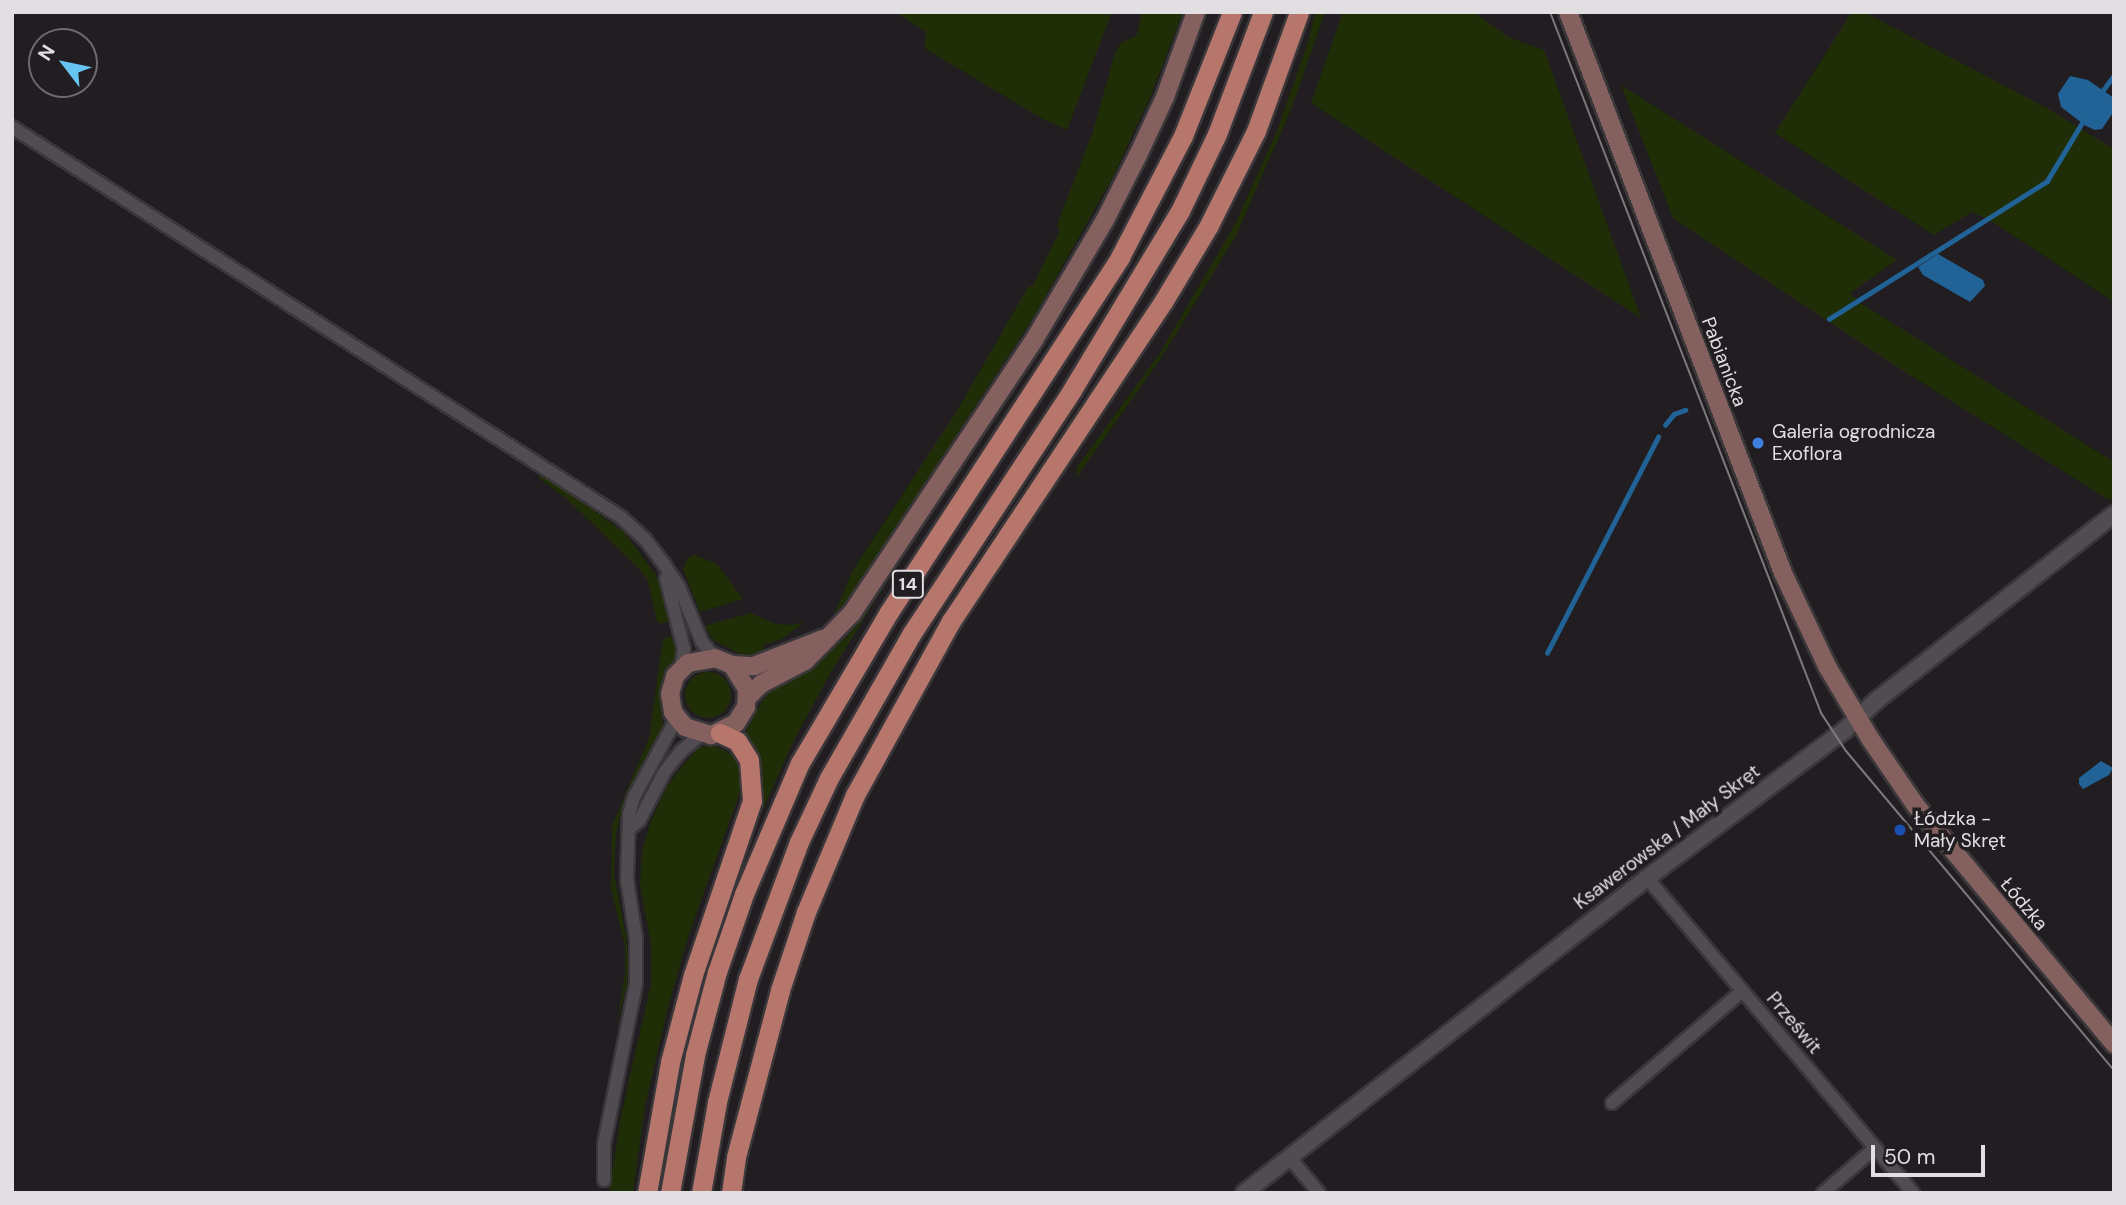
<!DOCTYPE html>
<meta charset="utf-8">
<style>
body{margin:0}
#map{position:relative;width:2126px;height:1205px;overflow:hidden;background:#211d21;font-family:"DM Sans",sans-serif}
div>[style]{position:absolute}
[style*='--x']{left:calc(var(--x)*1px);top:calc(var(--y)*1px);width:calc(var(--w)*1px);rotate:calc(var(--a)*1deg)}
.green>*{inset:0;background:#1f2e07}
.round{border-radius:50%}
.water>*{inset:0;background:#216396}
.stream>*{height:4.5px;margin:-2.25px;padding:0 2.25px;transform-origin:2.25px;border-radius:2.25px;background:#216396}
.roads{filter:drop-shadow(2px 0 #3a373b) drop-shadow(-2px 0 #3a373b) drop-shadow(0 2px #3a373b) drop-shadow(0 -2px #3a373b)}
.minor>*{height:12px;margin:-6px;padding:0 6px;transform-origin:6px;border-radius:6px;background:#514c51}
.tertiary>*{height:16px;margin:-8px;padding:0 8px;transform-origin:8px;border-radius:8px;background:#514c51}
.secondary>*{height:18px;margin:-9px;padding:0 9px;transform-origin:9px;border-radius:9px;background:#84615e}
.primary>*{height:19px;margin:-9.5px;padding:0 9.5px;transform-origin:9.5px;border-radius:9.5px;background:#b6766c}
.tram>*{height:2px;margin:-1px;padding:0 1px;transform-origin:1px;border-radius:1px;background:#7c797d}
.dots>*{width:19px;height:19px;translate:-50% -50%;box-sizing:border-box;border:4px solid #211d21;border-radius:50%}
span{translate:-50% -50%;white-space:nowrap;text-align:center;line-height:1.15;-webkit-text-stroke:7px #211d21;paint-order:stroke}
.shield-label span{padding:2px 5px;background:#211d21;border:2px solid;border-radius:5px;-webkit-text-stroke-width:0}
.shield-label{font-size:18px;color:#e2dfe3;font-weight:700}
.street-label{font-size:19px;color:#e2dfe3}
.poi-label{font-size:19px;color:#e2dfe3}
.left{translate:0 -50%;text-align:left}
.frame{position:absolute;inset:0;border:14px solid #e2dfe3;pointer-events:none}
.north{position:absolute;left:28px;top:28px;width:70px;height:70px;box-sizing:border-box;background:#211d21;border:2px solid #6e6b6f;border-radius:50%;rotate:302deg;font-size:19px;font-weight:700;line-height:28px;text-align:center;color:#e2dfe3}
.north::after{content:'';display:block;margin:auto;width:24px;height:32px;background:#67c4f0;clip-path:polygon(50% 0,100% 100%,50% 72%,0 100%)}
.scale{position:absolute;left:1871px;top:1145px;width:114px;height:32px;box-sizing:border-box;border:4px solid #e2dfe3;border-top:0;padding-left:9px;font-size:21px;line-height:24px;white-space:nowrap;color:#e2dfe3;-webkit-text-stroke:5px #211d21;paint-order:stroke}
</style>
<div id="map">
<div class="green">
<div style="clip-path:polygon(896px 12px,1112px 12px,1067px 130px,1041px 118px,924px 48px,926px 32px)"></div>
<div style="clip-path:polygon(1142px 12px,1183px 12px,1152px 93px,1114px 175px,1032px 320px,856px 588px,832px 619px,853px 570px,955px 414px,1028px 287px,1033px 285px,1059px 232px,1057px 225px,1093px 131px,1115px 53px,1121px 43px,1137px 35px)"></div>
<div style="clip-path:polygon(1315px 12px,1325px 12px,1292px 107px,1236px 236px,1161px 358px,1076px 478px,1077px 467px,1160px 353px,1235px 224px,1277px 131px,1309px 39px)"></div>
<div style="clip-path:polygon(1343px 12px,1474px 12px,1508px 37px,1544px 50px,1641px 318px,1311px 103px)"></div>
<div style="clip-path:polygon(1852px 12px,1864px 12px,2045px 107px,2114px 149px,2114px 302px,1991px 221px,1972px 212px,1934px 235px,1775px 133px)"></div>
<div style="clip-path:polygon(1621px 85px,1897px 260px,1850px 293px,1859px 302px,2114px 462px,2114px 497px,2109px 500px,1902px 370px,1673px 218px)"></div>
<div style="clip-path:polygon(537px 470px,624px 532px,656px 575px,672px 621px,661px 624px,657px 621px,648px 581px,641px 571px,566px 498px,540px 479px)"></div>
<div style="clip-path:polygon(695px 555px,717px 564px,743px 599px,700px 612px,683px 569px,688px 558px)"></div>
<div style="clip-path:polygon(895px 569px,831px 672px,793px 742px,736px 870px,756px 763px,746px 731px,760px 705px,768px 693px,823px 659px,847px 636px)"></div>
<div style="clip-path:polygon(751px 613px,775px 624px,792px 625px,805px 622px,782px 639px,763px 645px,763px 653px,749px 656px,740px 654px,714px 640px,704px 626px)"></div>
<div style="clip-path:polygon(674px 635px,676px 657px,660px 690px,663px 728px,633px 782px,621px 813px,616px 836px,614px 874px,627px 941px,628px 965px,627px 984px,616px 1029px,625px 974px,625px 947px,611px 889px,612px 826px,649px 738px,663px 639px)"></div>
<div class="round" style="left:685px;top:672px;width:46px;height:46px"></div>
<div style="clip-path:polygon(714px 745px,737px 758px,741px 767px,741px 790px,688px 937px,668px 1008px,645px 1106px,633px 1193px,609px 1193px,620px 1121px,651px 983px,651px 945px,640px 885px,642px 852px,650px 823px,667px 786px,697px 748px)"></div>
</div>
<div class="water">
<div style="clip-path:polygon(2070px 76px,2088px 80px,2114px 98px,2114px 111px,2102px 129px,2095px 130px,2086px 126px,2061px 107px,2058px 94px)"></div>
<div style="clip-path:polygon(1938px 254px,1983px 280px,1985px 286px,1970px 302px,1923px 275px,1918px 267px)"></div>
<div style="clip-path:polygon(2101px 761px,2113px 768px,2109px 775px,2083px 789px,2079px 784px,2079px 778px)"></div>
</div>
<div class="stream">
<div style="--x:2101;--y:93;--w:22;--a:-54"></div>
<div style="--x:1829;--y:319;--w:258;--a:-32.3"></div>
<div style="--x:2047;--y:181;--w:70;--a:-59"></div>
<div style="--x:1732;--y:392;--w:9;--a:-36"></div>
<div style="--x:1665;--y:425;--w:14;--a:-51"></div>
<div style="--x:1674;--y:414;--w:12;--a:-20"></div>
<div style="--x:1547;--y:653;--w:243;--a:-62.8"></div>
</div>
<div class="roads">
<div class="minor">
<div style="--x:12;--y:127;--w:723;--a:32.64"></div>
<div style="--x:621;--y:517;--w:33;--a:43"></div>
<div style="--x:645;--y:539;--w:34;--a:53"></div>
<div style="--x:665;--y:566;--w:25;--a:56"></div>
<div style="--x:679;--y:587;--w:60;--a:67.3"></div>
<div style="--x:702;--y:642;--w:21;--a:51"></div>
<div style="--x:666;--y:578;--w:73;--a:75.8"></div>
<div style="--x:684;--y:649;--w:20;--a:99"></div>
<div style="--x:630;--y:828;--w:11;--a:-38"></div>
<div style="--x:639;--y:821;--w:56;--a:-62.5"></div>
<div style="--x:665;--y:771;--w:26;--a:-51"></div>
<div style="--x:681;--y:751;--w:27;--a:-39"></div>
<div style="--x:1647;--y:878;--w:412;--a:49.8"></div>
<div style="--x:1612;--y:1103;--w:172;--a:-40.7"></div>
<div style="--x:1289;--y:1157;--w:47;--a:50.2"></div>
<div style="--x:604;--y:1180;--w:36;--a:-90"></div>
<div style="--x:604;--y:1144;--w:163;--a:-78.7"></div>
<div style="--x:636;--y:984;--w:46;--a:-90"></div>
<div style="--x:636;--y:938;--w:59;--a:-98.8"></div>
<div style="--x:627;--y:880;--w:66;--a:-88.3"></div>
<div style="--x:629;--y:814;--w:18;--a:-74"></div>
<div style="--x:634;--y:797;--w:84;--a:-61.6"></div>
<div style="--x:674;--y:723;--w:11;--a:-95"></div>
<div style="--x:1823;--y:1193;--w:69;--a:-40.9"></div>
</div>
<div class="tertiary">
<div style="--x:1244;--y:1193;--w:512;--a:-38.01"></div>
<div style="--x:1647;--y:878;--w:247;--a:-36.8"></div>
<div style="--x:1845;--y:730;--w:44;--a:-43.2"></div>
<div style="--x:1877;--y:700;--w:301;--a:-38.1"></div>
</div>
<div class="secondary">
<div style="--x:1568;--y:12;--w:601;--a:69.03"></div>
<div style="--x:1783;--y:573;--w:105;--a:64.7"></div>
<div style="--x:1828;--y:668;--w:84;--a:59.2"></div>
<div style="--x:1871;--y:740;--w:80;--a:55.7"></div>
<div style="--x:1916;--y:806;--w:310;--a:50.2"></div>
<div style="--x:732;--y:665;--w:28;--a:58"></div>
<div style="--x:747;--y:689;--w:18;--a:93"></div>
<div style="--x:746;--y:707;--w:19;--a:122"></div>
<div style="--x:736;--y:723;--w:28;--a:154"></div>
<div style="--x:711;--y:735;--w:27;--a:-163"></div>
<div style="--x:685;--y:727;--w:19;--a:-129"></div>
<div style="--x:673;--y:712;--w:18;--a:-99"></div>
<div style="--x:670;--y:694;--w:19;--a:-74"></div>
<div style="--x:675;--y:676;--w:18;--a:-45"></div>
<div style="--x:688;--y:663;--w:27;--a:-10"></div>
<div style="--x:715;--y:658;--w:18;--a:22"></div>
<div style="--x:732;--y:665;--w:22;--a:3"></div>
<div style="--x:754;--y:666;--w:74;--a:-21.4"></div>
<div style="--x:747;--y:698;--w:20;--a:-45"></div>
<div style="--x:761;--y:684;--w:50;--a:-27.6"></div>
<div style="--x:805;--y:661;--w:67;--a:-45.6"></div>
<div style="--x:852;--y:613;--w:328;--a:-56.3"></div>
<div style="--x:1034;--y:340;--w:139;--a:-59.4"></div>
<div style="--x:1105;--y:220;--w:73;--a:-63.1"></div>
<div style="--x:1138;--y:155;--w:64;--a:-65"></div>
<div style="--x:1165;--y:97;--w:90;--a:-70"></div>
</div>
<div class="primary">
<div style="--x:647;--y:1193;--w:133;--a:-80"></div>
<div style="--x:670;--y:1062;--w:90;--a:-75.2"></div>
<div style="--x:693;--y:975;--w:184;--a:-71.3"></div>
<div style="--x:752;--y:801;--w:41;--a:-94.2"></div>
<div style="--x:749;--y:760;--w:22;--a:-122"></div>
<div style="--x:737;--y:741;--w:19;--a:-155"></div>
<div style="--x:670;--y:1193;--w:140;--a:-79.7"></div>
<div style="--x:695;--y:1055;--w:86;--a:-75.2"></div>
<div style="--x:717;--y:972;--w:83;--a:-70.9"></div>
<div style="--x:744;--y:894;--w:142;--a:-66.9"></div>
<div style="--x:800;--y:763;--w:175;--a:-59.5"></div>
<div style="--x:889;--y:612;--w:424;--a:-56.9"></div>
<div style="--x:1120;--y:257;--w:136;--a:-62.5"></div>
<div style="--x:1183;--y:136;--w:133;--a:-68.4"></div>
<div style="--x:701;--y:1193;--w:92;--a:-80"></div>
<div style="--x:717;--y:1102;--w:127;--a:-75.9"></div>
<div style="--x:748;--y:979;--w:146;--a:-69.6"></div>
<div style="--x:799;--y:842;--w:71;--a:-64.9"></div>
<div style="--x:829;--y:778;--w:167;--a:-60.2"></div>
<div style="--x:912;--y:633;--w:291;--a:-56.6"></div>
<div style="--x:1072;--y:390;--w:209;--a:-58.9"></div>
<div style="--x:1180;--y:211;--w:85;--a:-64.3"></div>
<div style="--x:1217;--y:134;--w:130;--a:-69.3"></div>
<div style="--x:731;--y:1193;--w:36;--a:-82"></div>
<div style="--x:736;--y:1157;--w:173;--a:-75.2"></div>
<div style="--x:780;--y:990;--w:82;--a:-71.6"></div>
<div style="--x:806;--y:912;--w:127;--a:-67.3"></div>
<div style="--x:855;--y:795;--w:199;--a:-61.1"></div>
<div style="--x:951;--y:621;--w:383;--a:-56.4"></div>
<div style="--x:1163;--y:302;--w:90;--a:-59.1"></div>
<div style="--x:1209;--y:225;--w:105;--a:-63.4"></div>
<div style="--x:1256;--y:131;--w:127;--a:-70.1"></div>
</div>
</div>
<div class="tram">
<div style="--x:1550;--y:12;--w:752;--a:68.86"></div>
<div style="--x:1821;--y:713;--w:45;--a:56.7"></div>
<div style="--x:1846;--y:751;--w:417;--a:50"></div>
</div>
<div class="dots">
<div style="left:1758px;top:443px;background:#3f7fe0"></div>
<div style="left:1900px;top:830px;background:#1a4fb4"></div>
</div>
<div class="shield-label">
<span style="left:908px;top:584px">14</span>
</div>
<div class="street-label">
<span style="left:1724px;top:362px;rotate:69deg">Pabianicka</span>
<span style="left:1667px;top:837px;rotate:-37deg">Ksawerowska / Mały Skręt</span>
<span style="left:2024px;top:904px;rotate:50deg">Łódzka</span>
<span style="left:1794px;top:1023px;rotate:50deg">Prześwit</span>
</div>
<div class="poi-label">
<span class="left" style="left:1772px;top:443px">Galeria ogrodnicza<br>Exoflora</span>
<span class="left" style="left:1914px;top:830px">Łódzka -<br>Mały Skręt</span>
</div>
<div class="frame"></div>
<div class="north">N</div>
<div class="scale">50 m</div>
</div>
